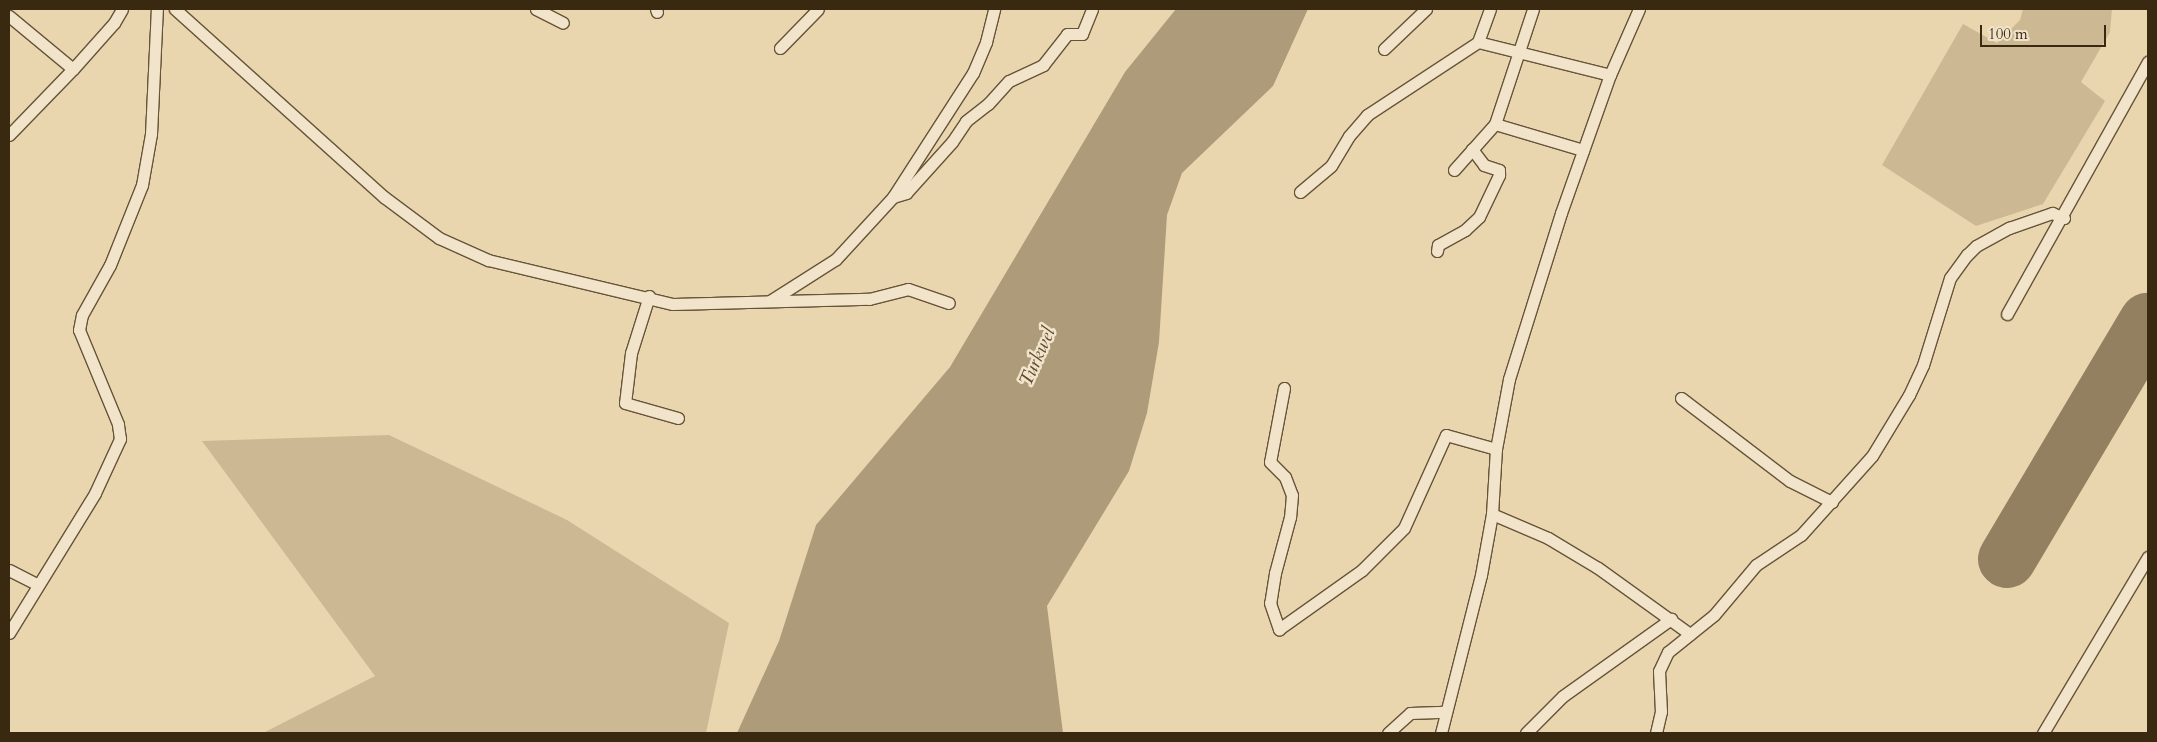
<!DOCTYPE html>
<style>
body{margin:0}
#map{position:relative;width:2157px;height:742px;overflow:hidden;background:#ead6ae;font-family:Cardo,serif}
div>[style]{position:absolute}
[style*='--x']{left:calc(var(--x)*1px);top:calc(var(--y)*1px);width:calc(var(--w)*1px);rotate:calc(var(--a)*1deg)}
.green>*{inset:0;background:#ccb993}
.water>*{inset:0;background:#ae9b79}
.runway>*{height:58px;margin:-29px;padding:0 29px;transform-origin:29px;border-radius:29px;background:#928060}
.roads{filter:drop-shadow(1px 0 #665438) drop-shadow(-1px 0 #665438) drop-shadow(0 1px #665438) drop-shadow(0 -1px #665438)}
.minor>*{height:11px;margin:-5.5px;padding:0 5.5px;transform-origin:5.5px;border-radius:5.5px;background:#f1e4ca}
span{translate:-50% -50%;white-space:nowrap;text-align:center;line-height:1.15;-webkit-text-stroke:5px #f1e4ca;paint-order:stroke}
.water-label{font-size:19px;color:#5d4b30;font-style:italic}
.frame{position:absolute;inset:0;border:10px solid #3a2911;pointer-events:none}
.scale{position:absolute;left:1980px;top:25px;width:126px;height:22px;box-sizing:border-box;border:2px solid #3a2911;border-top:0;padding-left:6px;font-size:15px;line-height:18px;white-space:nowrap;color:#3a2911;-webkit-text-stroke:4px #f1e4ca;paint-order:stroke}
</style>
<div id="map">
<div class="green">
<div style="clip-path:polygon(2023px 9px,2112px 9px,2110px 32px,2081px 82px,2105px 101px,2043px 204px,1976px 226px,1882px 165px,1963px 24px,1997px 43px,2020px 20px)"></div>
<div style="clip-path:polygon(389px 435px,567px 520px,729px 623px,706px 733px,263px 733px,375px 676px,202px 441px)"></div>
</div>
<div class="water">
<div style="clip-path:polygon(1176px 9px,1308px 9px,1273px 86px,1182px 173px,1167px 215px,1159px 342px,1147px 413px,1129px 471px,1047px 606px,1063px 733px,737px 733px,779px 641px,816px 525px,950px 367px,1125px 72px)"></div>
</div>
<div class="runway">
<div style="--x:2007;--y:559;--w:276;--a:-59.3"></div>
</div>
<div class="roads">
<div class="minor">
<div style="--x:175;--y:9;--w:281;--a:42"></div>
<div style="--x:384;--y:197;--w:69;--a:36.7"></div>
<div style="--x:439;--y:238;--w:54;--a:24.2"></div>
<div style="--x:488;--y:260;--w:190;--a:13.4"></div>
<div style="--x:673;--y:304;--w:196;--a:-1.5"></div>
<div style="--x:869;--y:299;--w:40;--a:-14.4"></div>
<div style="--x:908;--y:289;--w:43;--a:18.9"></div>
<div style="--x:536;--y:9;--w:30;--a:27"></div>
<div style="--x:656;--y:9;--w:3;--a:72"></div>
<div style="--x:9;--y:16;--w:83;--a:39.6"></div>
<div style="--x:1478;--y:42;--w:136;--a:14"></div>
<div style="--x:780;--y:48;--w:54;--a:-45.7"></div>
<div style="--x:1384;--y:49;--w:58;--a:-43.6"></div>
<div style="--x:1495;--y:124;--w:92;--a:16.5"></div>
<div style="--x:9;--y:135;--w:92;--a:-45.9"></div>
<div style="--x:73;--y:69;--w:62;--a:-48.3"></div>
<div style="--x:114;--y:23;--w:16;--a:-60"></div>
<div style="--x:1454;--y:170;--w:62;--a:-48.3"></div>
<div style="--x:1495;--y:124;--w:121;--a:-71.7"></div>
<div style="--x:1300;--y:192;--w:40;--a:-40"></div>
<div style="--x:1331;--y:166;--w:35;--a:-59"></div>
<div style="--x:1349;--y:136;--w:28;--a:-49"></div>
<div style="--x:1367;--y:115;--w:133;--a:-33.3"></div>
<div style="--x:1478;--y:42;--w:35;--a:-70"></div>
<div style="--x:893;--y:197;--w:14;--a:-17"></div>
<div style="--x:906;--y:193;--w:69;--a:-48"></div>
<div style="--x:952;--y:142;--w:25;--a:-56"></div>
<div style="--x:966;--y:121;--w:28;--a:-38"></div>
<div style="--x:988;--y:104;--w:31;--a:-48"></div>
<div style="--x:1009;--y:81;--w:38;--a:-25"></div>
<div style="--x:1043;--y:65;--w:39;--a:-52"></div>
<div style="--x:1067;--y:34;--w:15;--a:0"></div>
<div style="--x:1082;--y:34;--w:27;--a:-68"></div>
<div style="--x:1437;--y:251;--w:6;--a:-81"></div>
<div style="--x:1438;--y:245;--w:31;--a:-29"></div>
<div style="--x:1465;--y:230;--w:19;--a:-43"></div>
<div style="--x:1479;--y:217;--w:47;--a:-64.5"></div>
<div style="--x:1499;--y:175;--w:5;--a:-90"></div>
<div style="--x:1499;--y:170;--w:16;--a:-162"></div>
<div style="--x:1484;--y:165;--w:20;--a:-127"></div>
<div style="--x:649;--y:296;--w:60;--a:107.5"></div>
<div style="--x:631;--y:353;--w:50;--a:96.8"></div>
<div style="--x:625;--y:403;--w:55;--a:15.8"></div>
<div style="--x:770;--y:301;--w:78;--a:-32.5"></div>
<div style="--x:836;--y:259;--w:84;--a:-47.4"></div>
<div style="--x:893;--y:197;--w:148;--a:-57.2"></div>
<div style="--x:973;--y:73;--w:34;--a:-67"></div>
<div style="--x:986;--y:42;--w:34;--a:-76"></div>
<div style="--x:2007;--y:314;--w:289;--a:-60.8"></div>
<div style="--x:1284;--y:388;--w:75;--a:100.7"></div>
<div style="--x:1270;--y:462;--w:21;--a:45"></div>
<div style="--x:1285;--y:477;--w:19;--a:69"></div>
<div style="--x:1292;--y:495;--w:22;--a:95"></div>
<div style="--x:1290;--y:517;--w:58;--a:105"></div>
<div style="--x:1275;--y:573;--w:30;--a:99"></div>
<div style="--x:1270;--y:603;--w:28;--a:71"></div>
<div style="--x:1279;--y:629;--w:102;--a:-35.4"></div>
<div style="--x:1362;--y:570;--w:59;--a:-45"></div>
<div style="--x:1404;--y:528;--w:102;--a:-65.7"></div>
<div style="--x:1446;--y:435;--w:52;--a:15.6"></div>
<div style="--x:1681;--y:398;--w:137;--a:37.3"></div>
<div style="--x:1790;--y:481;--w:47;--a:26.6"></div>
<div style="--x:1492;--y:514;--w:61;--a:23.2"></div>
<div style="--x:1548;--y:538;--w:58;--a:31"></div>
<div style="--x:1598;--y:568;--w:113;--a:35.7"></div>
<div style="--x:9;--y:570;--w:30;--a:27"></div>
<div style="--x:9;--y:633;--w:164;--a:-58.4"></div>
<div style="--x:95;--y:493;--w:60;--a:-65.2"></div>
<div style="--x:120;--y:439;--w:15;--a:-98"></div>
<div style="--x:118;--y:424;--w:102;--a:-112.5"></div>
<div style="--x:79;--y:330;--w:15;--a:-79"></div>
<div style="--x:82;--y:315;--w:57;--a:-60.8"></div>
<div style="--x:110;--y:265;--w:86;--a:-68.2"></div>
<div style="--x:142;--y:185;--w:52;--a:-80"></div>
<div style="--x:151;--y:134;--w:125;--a:-87.3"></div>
<div style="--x:1388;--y:733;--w:30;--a:-42"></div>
<div style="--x:1410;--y:713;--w:35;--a:-2"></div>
<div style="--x:1441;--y:733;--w:163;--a:-75.8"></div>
<div style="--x:1481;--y:575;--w:62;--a:-79.8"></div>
<div style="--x:1492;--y:514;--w:65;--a:-86.5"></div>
<div style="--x:1496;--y:449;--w:71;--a:-79.5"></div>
<div style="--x:1509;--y:379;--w:174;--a:-72.6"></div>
<div style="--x:1561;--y:213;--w:146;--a:-70.5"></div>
<div style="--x:1610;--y:75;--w:72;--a:-66.3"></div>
<div style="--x:1526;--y:733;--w:52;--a:-45"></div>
<div style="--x:1563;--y:696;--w:133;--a:-35.5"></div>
<div style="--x:1656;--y:733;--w:22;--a:-77"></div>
<div style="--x:1661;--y:712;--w:41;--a:-92.8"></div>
<div style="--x:1659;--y:671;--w:21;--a:-65"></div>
<div style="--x:1668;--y:652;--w:59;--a:-38.8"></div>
<div style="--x:1714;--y:615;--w:65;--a:-50"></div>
<div style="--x:1756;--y:565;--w:54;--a:-33.7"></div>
<div style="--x:1801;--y:535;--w:106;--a:-48.1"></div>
<div style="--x:1872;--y:456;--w:71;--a:-58.8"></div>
<div style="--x:1909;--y:395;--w:33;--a:-65"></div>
<div style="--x:1923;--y:365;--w:91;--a:-72.8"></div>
<div style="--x:1950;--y:278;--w:29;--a:-54"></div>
<div style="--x:1967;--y:255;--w:13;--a:-45"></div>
<div style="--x:1976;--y:246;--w:38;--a:-29"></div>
<div style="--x:2009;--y:228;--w:46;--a:-19.2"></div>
<div style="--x:2052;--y:213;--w:13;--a:23"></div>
<div style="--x:2043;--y:733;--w:205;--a:-59.2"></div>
</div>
</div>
<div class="water-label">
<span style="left:1038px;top:357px;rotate:-66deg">Turkwel</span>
</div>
<div class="frame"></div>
<div class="scale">100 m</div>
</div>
